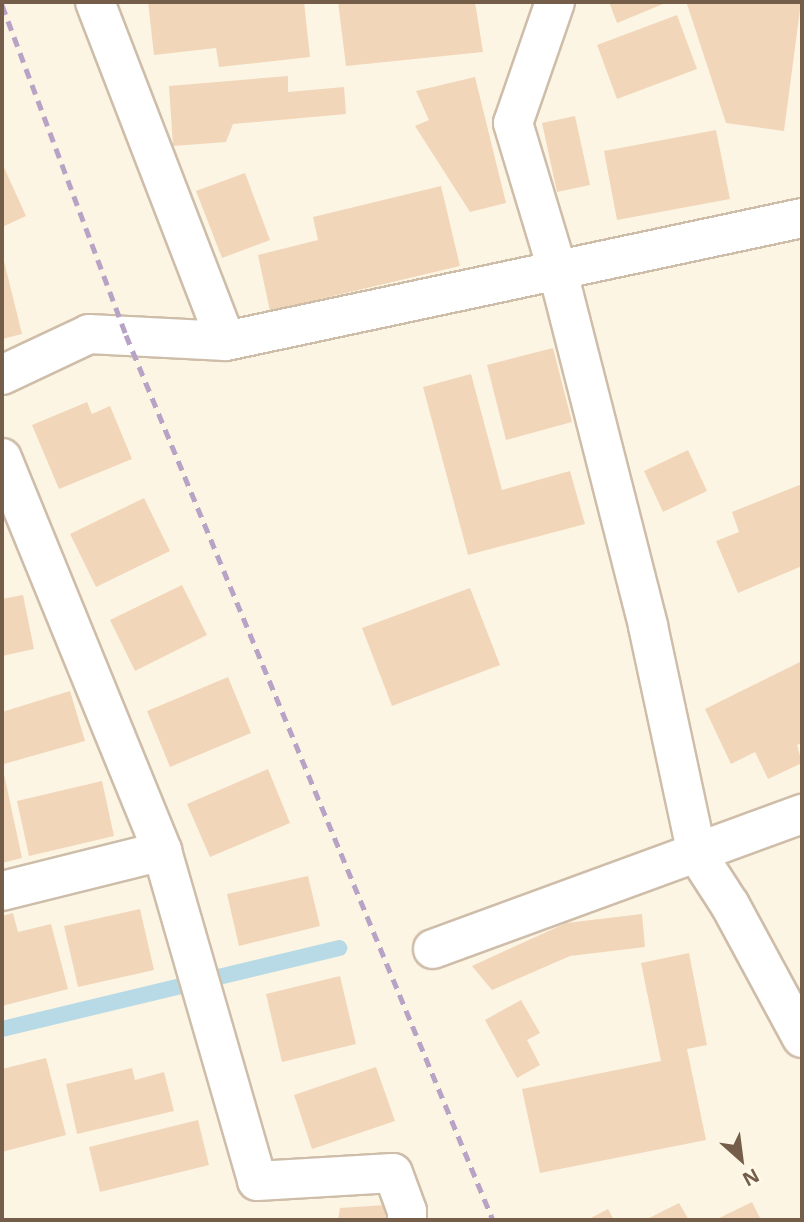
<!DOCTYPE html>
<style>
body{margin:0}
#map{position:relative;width:804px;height:1222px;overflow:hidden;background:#fcf5e3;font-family:"Open Sans",sans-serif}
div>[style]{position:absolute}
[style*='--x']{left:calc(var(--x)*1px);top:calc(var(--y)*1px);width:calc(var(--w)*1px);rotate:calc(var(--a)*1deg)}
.stream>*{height:16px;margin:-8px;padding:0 8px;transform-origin:8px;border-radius:8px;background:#b7dae6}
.building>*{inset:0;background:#f2d6ba}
.roads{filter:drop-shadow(2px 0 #cebda9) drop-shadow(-2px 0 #cebda9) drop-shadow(0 2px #cebda9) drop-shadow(0 -2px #cebda9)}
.minor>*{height:38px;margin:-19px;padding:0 19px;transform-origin:19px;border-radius:19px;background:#fff}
.rail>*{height:5px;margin-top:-2.5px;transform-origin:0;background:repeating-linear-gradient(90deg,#b8a2c5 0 10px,transparent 0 17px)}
span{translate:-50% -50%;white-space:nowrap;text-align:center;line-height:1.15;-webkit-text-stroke:6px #fff9e9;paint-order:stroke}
.frame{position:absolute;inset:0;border:4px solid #745d49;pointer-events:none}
.north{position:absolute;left:706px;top:1124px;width:70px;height:70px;-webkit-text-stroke:5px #fff9e9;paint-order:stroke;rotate:152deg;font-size:19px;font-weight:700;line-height:28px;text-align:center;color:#745d49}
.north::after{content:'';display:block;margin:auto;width:24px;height:32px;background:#745d49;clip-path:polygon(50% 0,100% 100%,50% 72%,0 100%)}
</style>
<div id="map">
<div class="stream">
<div style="--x:2;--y:1029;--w:347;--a:-13.5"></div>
</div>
<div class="building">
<div style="clip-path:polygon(148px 2px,304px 2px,310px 57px,219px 67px,216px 48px,154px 55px)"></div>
<div style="clip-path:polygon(338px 2px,475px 2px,483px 52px,346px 66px)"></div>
<div style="clip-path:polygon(609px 2px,668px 2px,617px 23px)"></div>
<div style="clip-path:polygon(693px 2px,801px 2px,784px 131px,726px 123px,687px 4px)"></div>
<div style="clip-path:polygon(677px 15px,697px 69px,617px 99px,597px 45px)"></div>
<div style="clip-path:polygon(288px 76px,288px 92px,344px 87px,346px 114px,233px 124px,226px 142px,173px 146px,169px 86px)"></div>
<div style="clip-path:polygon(475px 77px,506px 203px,470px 212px,415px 126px,429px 120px,416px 91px)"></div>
<div style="clip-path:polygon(575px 116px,590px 185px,557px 192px,542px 123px)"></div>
<div style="clip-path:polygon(716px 130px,730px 199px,617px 220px,604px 151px)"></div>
<div style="clip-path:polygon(2px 163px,26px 216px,2px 227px)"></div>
<div style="clip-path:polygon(245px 173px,270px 240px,222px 258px,196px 191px)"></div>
<div style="clip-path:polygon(441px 186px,460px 266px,270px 311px,258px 255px,318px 240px,313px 217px)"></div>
<div style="clip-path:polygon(3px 257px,22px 334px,2px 339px,2px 258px)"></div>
<div style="clip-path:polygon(553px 348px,572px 422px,506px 440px,487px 365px)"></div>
<div style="clip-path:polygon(471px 374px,502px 490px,570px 471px,585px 524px,468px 555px,423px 387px)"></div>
<div style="clip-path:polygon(87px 402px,92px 414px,110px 406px,132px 459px,59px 489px,32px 425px)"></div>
<div style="clip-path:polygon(688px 450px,707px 491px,663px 512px,644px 471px)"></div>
<div style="clip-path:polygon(802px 484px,802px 566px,738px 593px,716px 541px,739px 532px,732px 512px)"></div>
<div style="clip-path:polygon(144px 498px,170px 551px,96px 587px,70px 534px)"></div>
<div style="clip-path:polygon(182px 585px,207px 635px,135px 671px,110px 620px)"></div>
<div style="clip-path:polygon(470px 588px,500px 665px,392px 706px,362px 628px)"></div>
<div style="clip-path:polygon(23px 595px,34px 649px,2px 656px,2px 599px)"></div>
<div style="clip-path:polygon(802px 661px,802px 743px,797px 745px,802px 763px,768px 779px,755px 752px,731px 764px,705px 709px)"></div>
<div style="clip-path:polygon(228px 677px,251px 733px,170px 767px,147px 711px)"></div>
<div style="clip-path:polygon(70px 691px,85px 741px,4px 764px,2px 712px)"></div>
<div style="clip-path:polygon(268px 769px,290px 823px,210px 857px,187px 804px)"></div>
<div style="clip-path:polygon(4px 774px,22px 858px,2px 863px,2px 775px)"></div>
<div style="clip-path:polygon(102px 781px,114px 836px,29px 856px,17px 801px)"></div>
<div style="clip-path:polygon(308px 876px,320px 926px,239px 946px,227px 894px)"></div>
<div style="clip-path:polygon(140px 909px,154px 970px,78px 987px,64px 926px)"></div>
<div style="clip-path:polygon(13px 913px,18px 932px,51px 924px,68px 989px,2px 1006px,2px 916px)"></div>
<div style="clip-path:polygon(642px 914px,645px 947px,570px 956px,492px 990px,472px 966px,566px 923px)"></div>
<div style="clip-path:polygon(689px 953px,707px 1045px,687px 1049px,706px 1140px,540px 1173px,522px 1089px,661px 1061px,641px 963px)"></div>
<div style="clip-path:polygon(340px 976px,356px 1044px,282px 1062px,266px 994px)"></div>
<div style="clip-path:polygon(521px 1000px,540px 1033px,527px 1040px,540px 1065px,517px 1078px,485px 1020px)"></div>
<div style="clip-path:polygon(46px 1058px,66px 1135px,2px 1152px,2px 1069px)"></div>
<div style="clip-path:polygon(376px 1067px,395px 1121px,312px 1149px,294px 1095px)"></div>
<div style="clip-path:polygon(132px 1068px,135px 1080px,164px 1072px,174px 1111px,77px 1134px,66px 1084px)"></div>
<div style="clip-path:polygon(198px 1120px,209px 1165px,100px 1192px,89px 1147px)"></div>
<div style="clip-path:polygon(752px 1202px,761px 1220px,715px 1220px)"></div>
<div style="clip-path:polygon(679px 1203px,689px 1220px,645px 1220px)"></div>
<div style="clip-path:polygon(385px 1205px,386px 1220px,338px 1220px,340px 1208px)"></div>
<div style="clip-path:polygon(608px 1209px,614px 1220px,587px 1220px)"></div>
</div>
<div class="roads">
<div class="minor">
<div style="--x:95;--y:2;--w:363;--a:68.9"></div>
<div style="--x:555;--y:2;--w:128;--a:109.1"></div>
<div style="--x:513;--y:123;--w:156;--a:73.2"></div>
<div style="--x:558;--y:272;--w:365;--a:75.7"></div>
<div style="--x:648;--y:626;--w:233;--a:77.9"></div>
<div style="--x:697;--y:854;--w:61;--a:57.1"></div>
<div style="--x:730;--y:905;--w:151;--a:61.6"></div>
<div style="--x:2;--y:375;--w:96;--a:-25.2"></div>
<div style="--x:89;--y:334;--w:137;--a:2.9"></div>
<div style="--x:226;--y:341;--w:589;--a:-12.05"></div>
<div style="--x:2;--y:458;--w:424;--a:67.8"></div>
<div style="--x:162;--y:851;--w:343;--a:73.9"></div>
<div style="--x:257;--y:1181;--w:136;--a:-3.4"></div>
<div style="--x:393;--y:1173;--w:40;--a:69.8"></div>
<div style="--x:407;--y:1211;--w:9;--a:90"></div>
<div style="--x:2;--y:891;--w:165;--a:-14"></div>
<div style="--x:433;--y:949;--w:393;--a:-20.1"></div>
</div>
</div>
<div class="rail">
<div style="--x:2;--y:5;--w:353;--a:69.4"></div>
<div style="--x:126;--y:335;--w:958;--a:67.48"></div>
</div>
<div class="frame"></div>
<div class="north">N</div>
</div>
